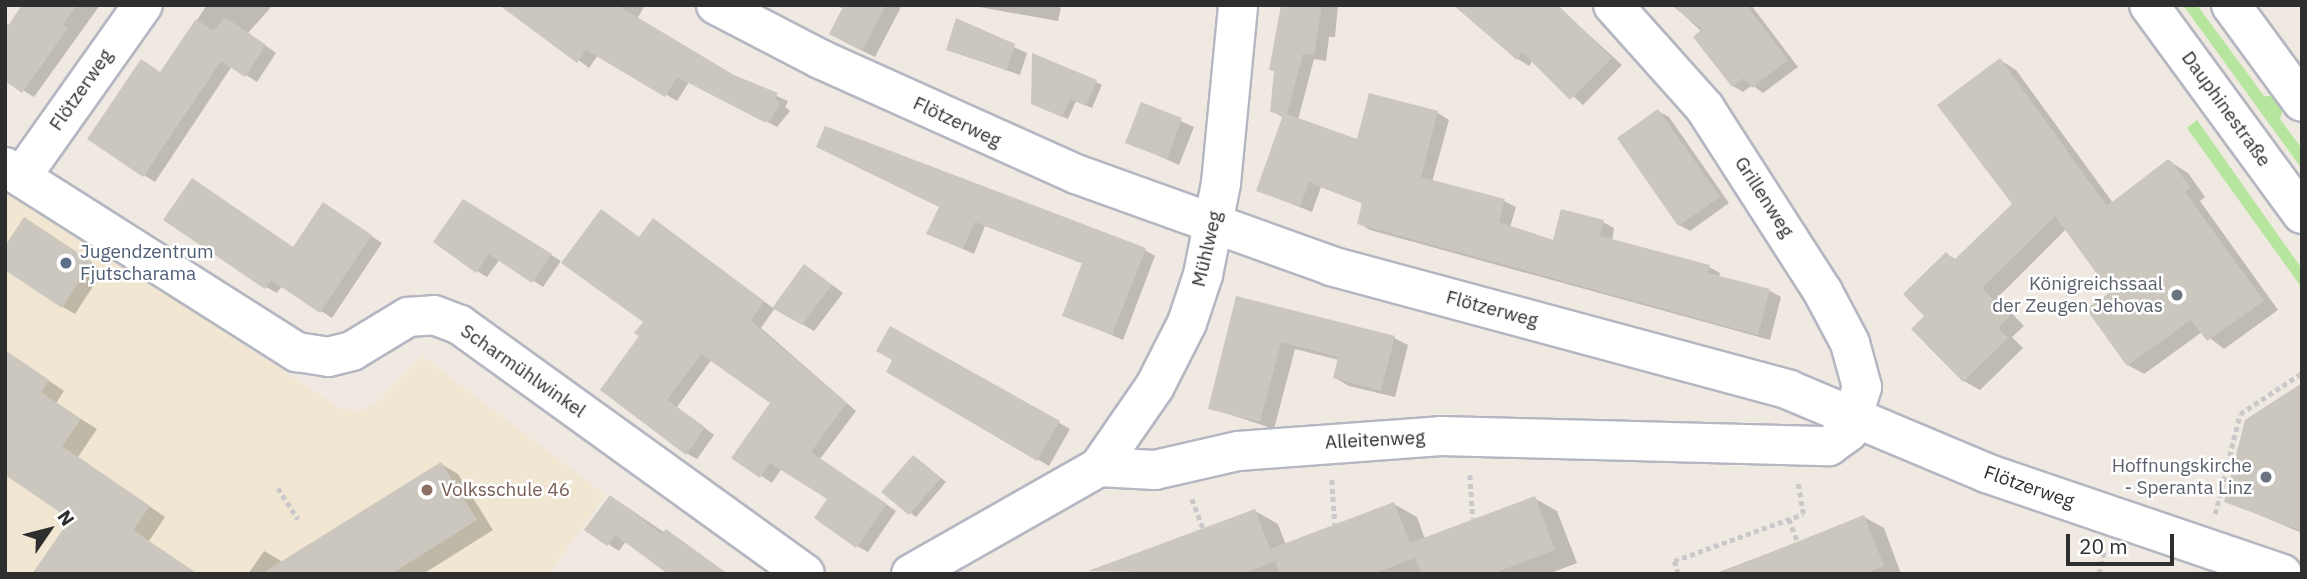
<!DOCTYPE html>
<meta charset="utf-8">
<style>
body{margin:0}
#map{position:relative;width:2307px;height:579px;overflow:hidden;background:#efe9e1;font-family:"IBM Plex Sans",sans-serif}
div>[style]{position:absolute}
[style*='--x']{left:calc(var(--x)*1px);top:calc(var(--y)*1px);width:calc(var(--w)*1px);rotate:calc(var(--a)*1deg)}
.education>*{inset:0;background:#f0e6d1}
.green>*{inset:0;background:#b6e59e}
.shadow>*{inset:0;background:#0003}
.building>*{inset:0;background:#cbc7bf}
.path>*{height:4.5px;margin-top:-2.25px;transform-origin:0;background:repeating-linear-gradient(90deg,#c9c9c9 0 5px,transparent 0 8.5px)}
.roads{filter:drop-shadow(2px 0 #b4b7c1) drop-shadow(-2px 0 #b4b7c1) drop-shadow(0 2px #b4b7c1) drop-shadow(0 -2px #b4b7c1)}
.street>*{height:38px;margin:-19px;padding:0 19px;transform-origin:19px;border-radius:19px;background:#fff}
.secondary>*{height:38px;margin:-19px;padding:0 19px;transform-origin:19px;border-radius:19px;background:#fff}
.dots>*{width:19px;height:19px;translate:-50% -50%;box-sizing:border-box;border:4px solid #fff;border-radius:50%}
span{translate:-50% -50%;white-space:nowrap;text-align:center;line-height:1.15;-webkit-text-stroke:5px #fff;paint-order:stroke}
.street-label{font-size:19px;color:#2e2e2e}
.service-label{font-size:19px;color:#4e5e75}
.left{translate:0 -50%;text-align:left}
.worship-label{font-size:19px;color:#5b616d}
.right{translate:-100% -50%;text-align:right}
.education-label{font-size:19px;color:#785e54}
.frame{position:absolute;inset:0;border:7px solid #2e2e2e;pointer-events:none}
.north{position:absolute;left:14px;top:495px;width:70px;height:70px;-webkit-text-stroke:5px #fff;paint-order:stroke;rotate:55deg;font-size:19px;font-weight:700;line-height:28px;text-align:center;color:#2e2e2e}
.north::after{content:'';display:block;margin:auto;width:24px;height:32px;background:#2e2e2e;clip-path:polygon(50% 0,100% 100%,50% 72%,0 100%)}
.scale{position:absolute;left:2066px;top:534px;width:108px;height:32px;box-sizing:border-box;border:4px solid #2e2e2e;border-top:0;padding-left:9px;font-size:21px;line-height:24px;white-space:nowrap;color:#2e2e2e;-webkit-text-stroke:5px #fff;paint-order:stroke}
</style>
<div id="map">
<div class="education">
<div style="clip-path:polygon(5px 187px,339px 408px,360px 411px,377px 403px,422px 356px,605px 495px,552px 569px,557px 574px,5px 574px)"></div>
</div>
<div class="green">
<div style="clip-path:polygon(2183px 5px,2197px 5px,2264px 96px,2277px 96px,2284px 106px,2280px 119px,2302px 149px,2302px 169px)"></div>
<div style="clip-path:polygon(2197px 120px,2302px 269px,2302px 288px,2187px 128px)"></div>
</div>
<div class="shadow">
<div style="clip-path:polygon(24px 5px,100px 5px,34px 97px,5px 79px,5px 23px,10px 26px)"></div>
<div style="clip-path:polygon(207px 5px,273px 5px,248px 33px,276px 53px,257px 82px,232px 66px,155px 182px,144px 175px,161px 74px)"></div>
<div style="clip-path:polygon(507px 5px,645px 5px,637px 19px,734px 77px,788px 101px,785px 107px,790px 111px,777px 127px,689px 82px,677px 101px,598px 55px,589px 68px)"></div>
<div style="clip-path:polygon(836px 5px,902px 5px,875px 57px,843px 41px,844px 9px)"></div>
<div style="clip-path:polygon(968px 5px,1057px 5px,1061px 8px,1058px 21px)"></div>
<div style="clip-path:polygon(1282px 5px,1338px 5px,1335px 37px,1329px 37px,1326px 61px,1314px 59px,1298px 120px,1358px 141px,1371px 95px,1438px 113px,1449px 120px,1432px 182px,1504px 201px,1516px 207px,1510px 227px,1554px 242px,1603px 222px,1614px 228px,1612px 241px,1709px 267px,1720px 273px,1719px 278px,1770px 291px,1781px 297px,1770px 340px,1370px 230px,1359px 223px,1364px 204px,1321px 187px,1312px 212px,1258px 190px,1284px 118px,1272px 111px,1276px 72px,1270px 69px)"></div>
<div style="clip-path:polygon(1556px 5px,1622px 65px,1583px 105px,1533px 60px,1529px 66px,1518px 59px,1467px 15px)"></div>
<div style="clip-path:polygon(1673px 5px,1751px 5px,1798px 67px,1763px 93px,1752px 85px,1743px 92px,1733px 86px,1702px 32px)"></div>
<div style="clip-path:polygon(957px 21px,1027px 53px,1020px 75px,948px 50px)"></div>
<div style="clip-path:polygon(2000px 60px,2016px 70px,2113px 203px,2169px 161px,2188px 173px,2205px 197px,2200px 201px,2278px 310px,2224px 349px,2202px 332px,2144px 374px,2128px 365px,2089px 310px,2113px 292px,2066px 229px,1997px 298px,2024px 326px,2012px 337px,2023px 348px,1980px 390px,1964px 381px,1927px 317px,1946px 254px,1957px 260px,2014px 204px)"></div>
<div style="clip-path:polygon(1096px 82px,1102px 85px,1092px 108px,1076px 101px,1068px 119px,1039px 107px)"></div>
<div style="clip-path:polygon(1142px 104px,1194px 127px,1179px 165px,1127px 142px)"></div>
<div style="clip-path:polygon(1658px 111px,1669px 117px,1729px 203px,1690px 231px,1679px 225px)"></div>
<div style="clip-path:polygon(463px 202px,561px 261px,543px 287px,500px 259px,487px 277px,477px 271px)"></div>
<div style="clip-path:polygon(940px 207px,1145px 250px,1155px 256px,1123px 340px,1065px 315px,1084px 264px,985px 226px,974px 254px,928px 233px)"></div>
<div style="clip-path:polygon(334px 211px,382px 243px,332px 318px,282px 286px,277px 293px,266px 287px,166px 220px,294px 248px)"></div>
<div style="clip-path:polygon(37px 226px,103px 271px,75px 314px,63px 307px)"></div>
<div style="clip-path:polygon(664px 227px,773px 308px,816px 273px,843px 293px,814px 331px,775px 308px,761px 328px,856px 411px,820px 459px,896px 511px,868px 552px,857px 546px,830px 498px,782px 468px,772px 483px,734px 457px,772px 403px,712px 359px,677px 407px,714px 435px,697px 459px,686px 453px,641px 336px,645px 322px,640px 238px)"></div>
<div style="clip-path:polygon(1238px 298px,1394px 338px,1408px 345px,1395px 397px,1349px 386px,1335px 378px,1339px 360px,1295px 349px,1274px 429px,1210px 408px)"></div>
<div style="clip-path:polygon(891px 328px,1070px 429px,1049px 466px,888px 371px,894px 360px)"></div>
<div style="clip-path:polygon(5px 351px,64px 391px,56px 403px,97px 429px,78px 457px,165px 517px,149px 541px,72px 518px)"></div>
<div style="clip-path:polygon(2302px 385px,2302px 533px,2226px 501px)"></div>
<div style="clip-path:polygon(919px 460px,946px 482px,916px 517px,884px 492px)"></div>
<div style="clip-path:polygon(441px 464px,458px 474px,493px 530px,423px 574px,248px 574px,264px 551px,283px 562px)"></div>
<div style="clip-path:polygon(610px 497px,621px 503px,725px 574px,626px 541px,619px 551px,608px 544px)"></div>
<div style="clip-path:polygon(1534px 498px,1557px 511px,1577px 563px,1548px 574px,1142px 574px,1135px 555px,1255px 511px,1278px 524px,1286px 545px,1394px 504px,1417px 517px,1425px 539px)"></div>
<div style="clip-path:polygon(1864px 517px,1884px 528px,1901px 574px,1714px 574px)"></div>
</div>
<div class="building">
<div style="clip-path:polygon(22px 5px,77px 5px,63px 25px,68px 28px,22px 93px,5px 81px,5px 30px)"></div>
<div style="clip-path:polygon(499px 5px,617px 5px,734px 75px,778px 93px,775px 99px,780px 103px,770px 121px,764px 122px,677px 77px,665px 97px,586px 50px,577px 63px)"></div>
<div style="clip-path:polygon(844px 5px,886px 5px,862px 51px,829px 34px)"></div>
<div style="clip-path:polygon(1281px 5px,1322px 5px,1314px 55px,1303px 54px,1287px 114px,1357px 139px,1369px 93px,1438px 111px,1421px 177px,1505px 199px,1499px 222px,1553px 240px,1561px 209px,1604px 220px,1600px 236px,1710px 265px,1708px 273px,1770px 289px,1758px 335px,1357px 224px,1362px 203px,1309px 182px,1300px 207px,1256px 191px,1283px 115px,1270px 112px,1274px 71px,1269px 70px)"></div>
<div style="clip-path:polygon(1453px 5px,1558px 5px,1612px 58px,1570px 100px,1522px 52px,1517px 60px)"></div>
<div style="clip-path:polygon(1671px 5px,1746px 5px,1788px 60px,1752px 88px,1744px 78px,1732px 87px,1693px 37px,1702px 29px)"></div>
<div style="clip-path:polygon(225px 17px,266px 45px,245px 77px,221px 61px,143px 177px,87px 139px,141px 59px,160px 72px,196px 19px,213px 31px)"></div>
<div style="clip-path:polygon(956px 18px,1015px 44px,1007px 70px,946px 50px)"></div>
<div style="clip-path:polygon(1032px 53px,1097px 80px,1086px 106px,1070px 99px,1062px 117px,1031px 104px)"></div>
<div style="clip-path:polygon(2000px 58px,2107px 206px,2168px 159px,2172px 162px,2190px 187px,2185px 192px,2264px 301px,2207px 341px,2191px 320px,2127px 366px,2086px 309px,2110px 292px,2055px 216px,1982px 288px,2010px 316px,1998px 328px,2008px 338px,1963px 382px,1911px 329px,1924px 316px,1903px 294px,1946px 252px,1954px 260px,2012px 204px,1937px 105px)"></div>
<div style="clip-path:polygon(1141px 102px,1182px 118px,1167px 159px,1125px 143px)"></div>
<div style="clip-path:polygon(1658px 109px,1720px 197px,1678px 226px,1617px 138px)"></div>
<div style="clip-path:polygon(825px 126px,1146px 248px,1112px 335px,1062px 316px,1082px 263px,975px 222px,963px 249px,926px 234px,939px 207px,816px 147px)"></div>
<div style="clip-path:polygon(192px 178px,293px 247px,323px 202px,372px 235px,320px 313px,271px 280px,265px 289px,163px 220px)"></div>
<div style="clip-path:polygon(463px 199px,552px 254px,532px 283px,489px 254px,476px 273px,433px 242px)"></div>
<div style="clip-path:polygon(601px 209px,639px 237px,653px 218px,764px 301px,751px 321px,847px 403px,811px 452px,887px 504px,856px 548px,814px 518px,827px 499px,770px 463px,760px 478px,731px 458px,770px 403px,701px 354px,667px 400px,705px 427px,686px 455px,600px 390px,639px 336px,634px 333px,643px 322px,561px 263px)"></div>
<div style="clip-path:polygon(24px 217px,92px 262px,62px 308px,5px 270px,5px 246px)"></div>
<div style="clip-path:polygon(804px 264px,832px 285px,802px 325px,772px 308px)"></div>
<div style="clip-path:polygon(1236px 296px,1395px 336px,1381px 391px,1333px 378px,1338px 357px,1281px 342px,1260px 422px,1208px 409px)"></div>
<div style="clip-path:polygon(890px 326px,1060px 421px,1037px 461px,886px 372px,892px 360px,876px 351px)"></div>
<div style="clip-path:polygon(5px 350px,49px 380px,41px 392px,81px 419px,62px 446px,150px 506px,133px 530px,198px 574px,32px 574px,70px 519px,5px 475px)"></div>
<div style="clip-path:polygon(2302px 383px,2302px 531px,2224px 502px,2245px 420px)"></div>
<div style="clip-path:polygon(913px 455px,941px 478px,909px 515px,881px 492px)"></div>
<div style="clip-path:polygon(441px 462px,477px 520px,391px 574px,261px 574px)"></div>
<div style="clip-path:polygon(610px 495px,662px 534px,666px 529px,728px 574px,668px 574px,615px 535px,607px 546px,584px 530px)"></div>
<div style="clip-path:polygon(1535px 496px,1555px 550px,1492px 574px,1421px 574px,1415px 558px,1373px 574px,1280px 574px,1275px 561px,1242px 574px,1088px 571px,1255px 509px,1270px 549px,1394px 502px,1410px 543px)"></div>
<div style="clip-path:polygon(1864px 515px,1884px 566px,1863px 574px,1717px 574px)"></div>
</div>
<div class="path">
<div style="--x:1470;--y:475;--w:44;--a:86.1"></div>
<div style="--x:1332;--y:480;--w:45;--a:86.2"></div>
<div style="--x:278;--y:488;--w:37;--a:57"></div>
<div style="--x:1192;--y:499;--w:31;--a:69"></div>
<div style="--x:2215;--y:514;--w:103;--a:-76"></div>
<div style="--x:2240;--y:414;--w:74;--a:-33.5"></div>
<div style="--x:1789;--y:519;--w:22;--a:69"></div>
<div style="--x:1498;--y:571;--w:3;--a:72"></div>
<div style="--x:1678;--y:574;--w:14;--a:-107"></div>
<div style="--x:1674;--y:561;--w:137;--a:-20"></div>
<div style="--x:1803;--y:514;--w:33;--a:-99"></div>
<div style="--x:2099;--y:574;--w:24;--a:-78"></div>
</div>
<div class="roads">
<div class="street">
<div style="--x:716;--y:5;--w:117;--a:27.4"></div>
<div style="--x:820;--y:59;--w:281;--a:24.2"></div>
<div style="--x:1076;--y:174;--w:271;--a:19.8"></div>
<div style="--x:1331;--y:266;--w:474;--a:15.1"></div>
<div style="--x:1789;--y:390;--w:214;--a:22.8"></div>
<div style="--x:1986;--y:473;--w:313;--a:18.8"></div>
<div style="--x:2231;--y:5;--w:120;--a:53.8"></div>
<div style="--x:5;--y:167;--w:346;--a:32.4"></div>
<div style="--x:297;--y:352;--w:31;--a:9"></div>
<div style="--x:328;--y:357;--w:25;--a:-14"></div>
<div style="--x:352;--y:351;--w:66;--a:-31.3"></div>
<div style="--x:408;--y:317;--w:26;--a:-4"></div>
<div style="--x:434;--y:315;--w:28;--a:21"></div>
<div style="--x:460;--y:325;--w:425;--a:35.8"></div>
<div style="--x:21;--y:177;--w:211;--a:-54.7"></div>
<div style="--x:1099;--y:467;--w:98;--a:-55.3"></div>
<div style="--x:1155;--y:386;--w:71;--a:-63.1"></div>
<div style="--x:1187;--y:323;--w:51;--a:-71.6"></div>
<div style="--x:1203;--y:275;--w:94;--a:-78.9"></div>
<div style="--x:1221;--y:183;--w:179;--a:-84.5"></div>
<div style="--x:911;--y:574;--w:216;--a:-29.6"></div>
<div style="--x:1099;--y:467;--w:56;--a:3.1"></div>
<div style="--x:1155;--y:470;--w:85;--a:-12.9"></div>
<div style="--x:1238;--y:451;--w:203;--a:-4.2"></div>
<div style="--x:1440;--y:436;--w:389;--a:1.5"></div>
<div style="--x:1829;--y:446;--w:24;--a:-36"></div>
<div style="--x:1848;--y:432;--w:47;--a:-72.7"></div>
<div style="--x:1862;--y:387;--w:46;--a:-105.3"></div>
<div style="--x:1850;--y:343;--w:58;--a:-117.9"></div>
<div style="--x:1823;--y:292;--w:219;--a:-122.7"></div>
<div style="--x:1705;--y:108;--w:138;--a:-131.8"></div>
</div>
<div class="secondary">
<div style="--x:2149;--y:5;--w:259;--a:53.8"></div>
</div>
</div>
<div class="dots">
<div style="left:66px;top:263px;background:#5c6f8a"></div>
<div style="left:2177px;top:295px;background:#6b7280"></div>
<div style="left:2266px;top:477px;background:#6b7280"></div>
<div style="left:427px;top:490px;background:#8d6e63"></div>
</div>
<div class="street-label">
<span style="left:81px;top:90px;rotate:-55deg">Flötzerweg</span>
<span style="left:2226px;top:109px;rotate:54deg">Dauphinestraße</span>
<span style="left:957px;top:122px;rotate:25deg">Flötzerweg</span>
<span style="left:1764px;top:197px;rotate:57deg">Grillenweg</span>
<span style="left:1207px;top:249px;rotate:-77deg">Mühlweg</span>
<span style="left:1492px;top:309px;rotate:15deg">Flötzerweg</span>
<span style="left:523px;top:371px;rotate:35deg">Scharmühlwinkel</span>
<span style="left:1375px;top:440px;rotate:-3deg">Alleitenweg</span>
<span style="left:2029px;top:487px;rotate:19deg">Flötzerweg</span>
</div>
<div class="service-label">
<span class="left" style="left:80px;top:263px">Jugendzentrum<br>Fjutscharama</span>
</div>
<div class="worship-label">
<span class="right" style="left:2163px;top:295px">Königreichssaal<br>der Zeugen Jehovas</span>
<span class="right" style="left:2252px;top:477px">Hoffnungskirche<br>- Speranta Linz</span>
</div>
<div class="education-label">
<span class="left" style="left:441px;top:490px">Volksschule 46</span>
</div>
<div class="frame"></div>
<div class="north">N</div>
<div class="scale">20 m</div>
</div>
